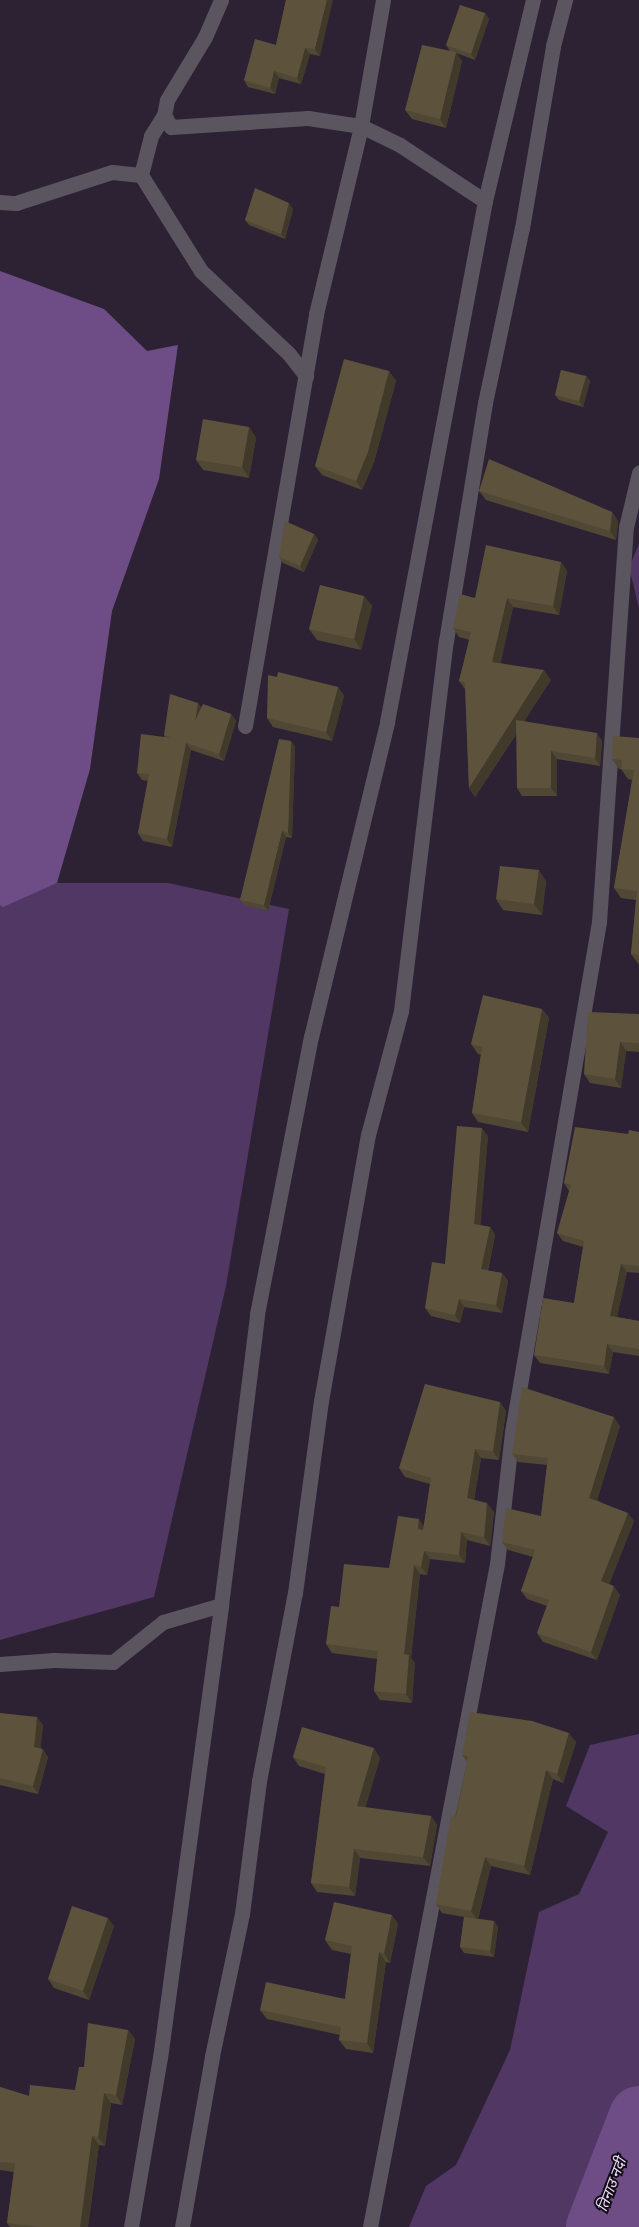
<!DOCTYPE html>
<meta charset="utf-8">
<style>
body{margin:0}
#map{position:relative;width:639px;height:2227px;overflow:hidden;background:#2d2234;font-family:Signika,"Noto Sans Devanagari",sans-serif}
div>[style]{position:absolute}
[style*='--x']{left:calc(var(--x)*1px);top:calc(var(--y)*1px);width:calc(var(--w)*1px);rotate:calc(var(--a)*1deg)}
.green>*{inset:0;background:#513763}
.water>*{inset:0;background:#6e4d86}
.river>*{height:60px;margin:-30px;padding:0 30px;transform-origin:30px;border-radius:30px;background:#6e4d86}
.minor>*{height:15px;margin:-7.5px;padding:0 7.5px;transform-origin:7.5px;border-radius:7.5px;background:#5a555f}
.wall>*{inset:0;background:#504734}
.shaded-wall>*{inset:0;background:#413a2b}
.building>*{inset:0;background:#5d533d}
span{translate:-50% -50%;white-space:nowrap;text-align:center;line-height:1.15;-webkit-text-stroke:4px #130e16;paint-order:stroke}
.water-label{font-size:15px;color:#ebd8fa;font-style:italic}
</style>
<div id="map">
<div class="green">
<div style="clip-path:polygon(639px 544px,639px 608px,629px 567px)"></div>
<div style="clip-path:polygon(57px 883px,168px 883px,289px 909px,226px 1286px,154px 1597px,0 1640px,0 905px)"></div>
<div style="clip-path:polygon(639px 1734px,639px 2126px,590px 2227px,409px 2227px,426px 2186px,456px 2165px,510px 2050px,539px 1912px,579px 1894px,608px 1832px,566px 1806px,590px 1745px)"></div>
</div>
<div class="water">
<div style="clip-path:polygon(0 271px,104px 309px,147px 351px,178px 345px,159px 479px,112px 611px,90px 769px,57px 883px,3px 907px,0 905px)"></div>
<div style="clip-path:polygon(639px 2126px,639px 2227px,590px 2227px)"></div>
</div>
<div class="river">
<div style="--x:596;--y:2227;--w:119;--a:-68.8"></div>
</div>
<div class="minor">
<div style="--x:221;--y:0;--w:40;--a:113.4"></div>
<div style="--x:205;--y:37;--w:74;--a:121.1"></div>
<div style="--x:167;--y:100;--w:15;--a:101"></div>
<div style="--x:164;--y:115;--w:14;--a:60"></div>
<div style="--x:171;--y:127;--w:137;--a:-3.8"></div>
<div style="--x:308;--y:118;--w:54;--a:8.6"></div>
<div style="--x:361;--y:126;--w:43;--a:26"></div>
<div style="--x:400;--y:145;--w:102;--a:33.4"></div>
<div style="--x:164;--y:115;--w:25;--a:122"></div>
<div style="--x:151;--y:136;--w:40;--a:104.4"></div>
<div style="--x:141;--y:175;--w:113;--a:58"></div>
<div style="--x:201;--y:271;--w:121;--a:43.3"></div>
<div style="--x:289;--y:354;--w:28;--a:52"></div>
<div style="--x:0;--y:202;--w:16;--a:4"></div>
<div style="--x:16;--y:203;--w:101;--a:-17.9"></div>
<div style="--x:112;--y:172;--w:29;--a:6"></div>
<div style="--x:245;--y:726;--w:418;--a:-80.2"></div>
<div style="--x:316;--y:314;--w:193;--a:-76.5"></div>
<div style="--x:361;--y:126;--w:128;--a:-80.1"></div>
<div style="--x:0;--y:1664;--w:54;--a:-4.2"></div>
<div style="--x:54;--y:1660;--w:59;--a:1.9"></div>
<div style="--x:113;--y:1662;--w:64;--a:-38.7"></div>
<div style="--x:163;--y:1622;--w:60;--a:-16.3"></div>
<div style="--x:131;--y:2227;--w:171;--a:-80.3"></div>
<div style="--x:160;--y:2058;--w:457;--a:-82.3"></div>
<div style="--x:221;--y:1605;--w:293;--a:-82.9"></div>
<div style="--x:257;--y:1314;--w:282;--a:-79"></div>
<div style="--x:311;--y:1037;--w:324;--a:-76.4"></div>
<div style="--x:387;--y:722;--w:530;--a:-79.35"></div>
<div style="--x:485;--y:201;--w:207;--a:-76.6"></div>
<div style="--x:182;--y:2227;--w:174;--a:-80"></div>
<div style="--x:212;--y:2056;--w:145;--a:-78.1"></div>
<div style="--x:242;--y:1914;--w:134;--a:-82.7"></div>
<div style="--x:259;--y:1781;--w:191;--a:-79.2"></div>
<div style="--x:295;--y:1593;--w:194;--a:-82.3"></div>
<div style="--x:321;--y:1401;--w:270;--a:-80"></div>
<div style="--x:368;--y:1135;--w:128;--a:-75.1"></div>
<div style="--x:401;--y:1011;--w:373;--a:-83.1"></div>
<div style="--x:446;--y:641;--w:241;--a:-80.7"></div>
<div style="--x:485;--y:403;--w:179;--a:-78.1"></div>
<div style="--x:522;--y:228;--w:185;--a:-80.3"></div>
<div style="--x:553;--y:46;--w:48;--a:-75.4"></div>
<div style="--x:370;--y:2227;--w:675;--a:-79.16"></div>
<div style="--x:497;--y:1564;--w:133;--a:-83.5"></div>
<div style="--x:512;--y:1432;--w:517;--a:-80.32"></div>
<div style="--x:599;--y:922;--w:396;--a:-86.1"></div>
<div style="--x:626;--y:527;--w:56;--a:-76.5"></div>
</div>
<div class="wall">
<div style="clip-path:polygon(286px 0,320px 56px,310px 54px,301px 84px,279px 78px,275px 94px,248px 87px,244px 80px,276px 45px)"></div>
<div style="clip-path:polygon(485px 13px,489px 19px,475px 60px,456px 53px,462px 61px,446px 128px,412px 119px,405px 110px,450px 51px,446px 45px)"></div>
<div style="clip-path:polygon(293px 209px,285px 239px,249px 225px,245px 220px)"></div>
<div style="clip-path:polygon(389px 371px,396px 381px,374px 462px,362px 490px,322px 475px,315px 466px)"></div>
<div style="clip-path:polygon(586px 376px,590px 381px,583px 407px,559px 400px,555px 395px)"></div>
<div style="clip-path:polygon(249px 427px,256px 438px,249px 478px,203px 470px,196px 460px)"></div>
<div style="clip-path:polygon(479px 491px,612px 512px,618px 521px,616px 540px,486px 500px)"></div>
<div style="clip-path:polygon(314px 534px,318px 540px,304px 572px,283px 563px,279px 557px)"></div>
<div style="clip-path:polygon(561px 562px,567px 571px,559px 615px,513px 607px,500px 663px,551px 680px,524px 721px,602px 741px,600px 766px,557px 759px,557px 796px,522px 796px,517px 788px,517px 733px,475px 797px,469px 788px,465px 689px,459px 681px,470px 640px,459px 637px,453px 628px,475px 598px)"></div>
<div style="clip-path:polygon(364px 596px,372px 606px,361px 650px,317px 640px,309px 629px)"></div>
<div style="clip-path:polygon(277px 677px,338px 687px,344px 696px,332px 741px,273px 727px,267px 718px)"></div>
<div style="clip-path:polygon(198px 703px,201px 708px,231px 714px,236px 721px,224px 761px,191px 750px,172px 847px,143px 841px,138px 833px,148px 781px,142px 780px,137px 773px,165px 737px,164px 735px)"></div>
<div style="clip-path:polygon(639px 738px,639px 965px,631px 954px,636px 900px,621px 898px,614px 888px,632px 780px,628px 779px,621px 769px,619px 769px,612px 759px)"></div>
<div style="clip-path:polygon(291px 741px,295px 747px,292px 838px,286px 837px,268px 911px,244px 905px,240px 900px)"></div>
<div style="clip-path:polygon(546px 881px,542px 915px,503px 910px,496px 899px)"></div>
<div style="clip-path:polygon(542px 1009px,549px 1018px,528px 1132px,478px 1122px,472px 1113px,481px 1055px,478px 1054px,471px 1044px)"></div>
<div style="clip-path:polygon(639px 1014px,639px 1052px,626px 1051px,621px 1088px,590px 1083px,584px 1074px)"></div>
<div style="clip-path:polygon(639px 1132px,639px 1273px,627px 1272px,617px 1317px,639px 1321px,639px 1356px,613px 1352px,609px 1374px,540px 1363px,534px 1355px,574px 1303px,583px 1247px,563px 1241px,557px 1233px,569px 1191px,564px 1183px,628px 1134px)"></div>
<div style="clip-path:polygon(488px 1136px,480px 1225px,490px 1227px,495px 1235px,488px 1271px,502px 1273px,508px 1281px,502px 1313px,464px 1307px,460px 1323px,431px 1316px,425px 1308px,445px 1264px)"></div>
<div style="clip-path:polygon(500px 1402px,506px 1411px,499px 1460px,481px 1458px,474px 1500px,494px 1512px,490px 1546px,467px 1540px,465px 1563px,430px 1559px,427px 1575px,420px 1574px,411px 1658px,415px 1663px,412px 1703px,380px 1700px,374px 1691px,377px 1659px,332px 1653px,326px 1644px,339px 1607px,389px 1568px,424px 1526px,430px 1484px,405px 1477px,399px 1468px)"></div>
<div style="clip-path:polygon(620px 1426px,597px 1500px,634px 1521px,609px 1584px,620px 1595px,597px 1660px,543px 1642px,537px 1633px,547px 1606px,527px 1599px,521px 1591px,533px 1557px,508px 1550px,502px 1542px,541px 1516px,547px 1465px,518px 1462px,512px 1454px)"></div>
<div style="clip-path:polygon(0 1713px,43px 1725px,40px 1748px,48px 1757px,38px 1794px,0 1785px)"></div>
<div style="clip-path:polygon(576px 1742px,563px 1783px,553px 1779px,530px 1875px,491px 1866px,478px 1919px,494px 1921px,498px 1927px,494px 1957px,464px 1953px,460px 1947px,464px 1917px,442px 1913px,436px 1904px,467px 1762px,462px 1755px)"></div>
<div style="clip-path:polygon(293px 1757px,380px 1758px,365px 1808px,431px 1816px,437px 1825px,430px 1866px,360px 1858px,355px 1896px,317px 1892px,311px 1883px,325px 1774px,299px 1766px)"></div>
<div style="clip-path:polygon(398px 1924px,390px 1963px,386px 1962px,373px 2053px,346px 2049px,339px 2040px,340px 2035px,267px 2019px,260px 2010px,345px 1999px,351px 1954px,332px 1950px,325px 1940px)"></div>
<div style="clip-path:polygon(114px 1926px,89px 2000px,54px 1988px,48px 1979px)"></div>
<div style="clip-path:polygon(128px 2030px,135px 2039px,122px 2105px,111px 2103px,105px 2146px,99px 2145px,88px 2227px,10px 2227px,7px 2223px,14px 2172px,0 2170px,0 2087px,29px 2096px,75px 2090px,84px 2067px)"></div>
</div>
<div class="shaded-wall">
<div style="clip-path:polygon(327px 0,333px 0,320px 56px,315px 49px)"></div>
<div style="clip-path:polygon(485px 13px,489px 19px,475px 60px,471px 54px)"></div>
<div style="clip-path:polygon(305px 48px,310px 54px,301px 84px,297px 78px)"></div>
<div style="clip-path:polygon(456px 52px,462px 61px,446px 128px,440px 119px)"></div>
<div style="clip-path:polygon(274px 71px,279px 78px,275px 94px,270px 88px)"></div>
<div style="clip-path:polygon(289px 203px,293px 209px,285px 239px,281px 234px)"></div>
<div style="clip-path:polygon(389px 371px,396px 381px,374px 462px,362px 490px,356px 481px)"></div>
<div style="clip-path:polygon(586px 376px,590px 381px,583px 407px,579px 401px)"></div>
<div style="clip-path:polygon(249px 427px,256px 438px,249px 478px,242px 467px)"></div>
<div style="clip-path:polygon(612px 512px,618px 521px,616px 540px,610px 531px)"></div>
<div style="clip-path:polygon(314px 534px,318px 540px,304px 572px,300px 566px)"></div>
<div style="clip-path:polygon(561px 562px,567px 571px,559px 615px,553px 606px)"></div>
<div style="clip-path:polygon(364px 596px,372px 606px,361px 650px,354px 639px)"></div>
<div style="clip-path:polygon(507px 598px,513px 607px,499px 671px,492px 662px)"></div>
<div style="clip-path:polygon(544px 670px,551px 680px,475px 797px,469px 788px)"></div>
<div style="clip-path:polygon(338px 687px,344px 696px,332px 741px,326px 732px)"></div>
<div style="clip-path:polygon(198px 703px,203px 710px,195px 721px)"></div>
<div style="clip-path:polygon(231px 714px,236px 721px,224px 761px,219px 754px)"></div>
<div style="clip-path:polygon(597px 733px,602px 741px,600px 766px,595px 758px)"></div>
<div style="clip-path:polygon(291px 741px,295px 747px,292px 838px,288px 833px)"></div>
<div style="clip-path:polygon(186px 743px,191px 750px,172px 847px,167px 839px)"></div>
<div style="clip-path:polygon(551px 751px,557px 759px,557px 796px,551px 788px)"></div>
<div style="clip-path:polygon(282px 831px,286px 837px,268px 911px,264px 905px)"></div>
<div style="clip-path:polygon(539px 870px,546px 881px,542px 915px,534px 904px)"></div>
<div style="clip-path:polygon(542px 1009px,549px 1018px,528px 1132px,521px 1122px)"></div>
<div style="clip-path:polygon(620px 1042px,626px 1051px,621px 1088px,615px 1079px)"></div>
<div style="clip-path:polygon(482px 1128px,488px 1136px,480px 1232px,474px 1224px)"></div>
<div style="clip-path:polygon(490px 1227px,495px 1235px,486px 1277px,481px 1269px)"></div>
<div style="clip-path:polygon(621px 1264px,627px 1272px,615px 1324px,610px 1316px)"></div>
<div style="clip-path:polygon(502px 1273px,508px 1281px,502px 1313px,496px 1305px)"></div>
<div style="clip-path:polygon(459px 1299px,464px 1307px,460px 1323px,455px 1315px)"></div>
<div style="clip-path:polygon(607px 1344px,613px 1352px,609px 1374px,604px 1366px)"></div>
<div style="clip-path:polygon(500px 1402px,506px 1411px,499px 1460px,493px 1451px)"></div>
<div style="clip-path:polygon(614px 1417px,620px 1426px,595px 1506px,589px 1498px)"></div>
<div style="clip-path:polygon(475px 1449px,481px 1458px,473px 1507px,467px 1498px)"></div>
<div style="clip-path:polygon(487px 1503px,494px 1512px,490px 1546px,484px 1537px)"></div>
<div style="clip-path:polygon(628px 1513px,634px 1521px,607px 1590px,601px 1581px)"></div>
<div style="clip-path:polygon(419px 1519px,425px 1528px,424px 1537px,418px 1529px)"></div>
<div style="clip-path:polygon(461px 1532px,467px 1540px,465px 1563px,459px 1555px)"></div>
<div style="clip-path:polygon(424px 1551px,430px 1559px,427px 1575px,421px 1567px)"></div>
<div style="clip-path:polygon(414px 1565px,420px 1574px,411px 1658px,415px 1663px,412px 1703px,406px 1694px,404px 1654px)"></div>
<div style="clip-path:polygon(614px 1586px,620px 1595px,597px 1660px,591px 1652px)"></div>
<div style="clip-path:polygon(37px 1717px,43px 1725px,40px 1755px,34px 1747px)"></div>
<div style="clip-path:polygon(569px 1733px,576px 1742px,563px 1783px,557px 1774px)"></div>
<div style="clip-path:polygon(374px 1748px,380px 1758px,363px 1816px,357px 1806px)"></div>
<div style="clip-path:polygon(43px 1749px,48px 1757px,38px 1794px,33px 1786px)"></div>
<div style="clip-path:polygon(546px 1770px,553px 1779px,530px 1875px,524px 1866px)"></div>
<div style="clip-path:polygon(431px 1816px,437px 1825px,430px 1866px,423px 1857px)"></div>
<div style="clip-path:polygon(354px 1849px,360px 1858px,355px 1896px,349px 1887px)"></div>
<div style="clip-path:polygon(485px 1857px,491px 1866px,477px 1920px,471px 1911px)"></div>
<div style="clip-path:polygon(392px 1915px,398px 1924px,390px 1963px,384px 1953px)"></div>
<div style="clip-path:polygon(108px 1918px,114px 1926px,89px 2000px,83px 1991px)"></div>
<div style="clip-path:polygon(494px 1921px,498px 1927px,494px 1957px,490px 1951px)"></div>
<div style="clip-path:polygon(379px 1952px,386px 1962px,373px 2053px,367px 2043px)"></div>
<div style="clip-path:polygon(128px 2030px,135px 2039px,122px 2105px,116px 2095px)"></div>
<div style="clip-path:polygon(104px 2093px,111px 2103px,105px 2146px,98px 2137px)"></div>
<div style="clip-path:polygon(92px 2136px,99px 2145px,88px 2227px,80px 2227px)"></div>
</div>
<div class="building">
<div style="clip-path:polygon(286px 0,327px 0,315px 49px,305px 48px,297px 78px,274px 71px,270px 88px,244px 80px,255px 39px,276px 45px)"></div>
<div style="clip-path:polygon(460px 5px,485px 13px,471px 54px,446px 45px)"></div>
<div style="clip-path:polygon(422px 45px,456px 52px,440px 119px,405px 110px)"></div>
<div style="clip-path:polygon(255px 188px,289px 203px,281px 234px,245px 220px)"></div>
<div style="clip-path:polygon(344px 359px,389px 371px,368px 452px,356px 481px,315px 466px)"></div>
<div style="clip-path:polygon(561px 370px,586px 376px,579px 401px,555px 395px)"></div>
<div style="clip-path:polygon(203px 419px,249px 427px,242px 467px,196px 460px)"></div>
<div style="clip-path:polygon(489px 459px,612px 512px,610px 531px,479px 491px)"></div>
<div style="clip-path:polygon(285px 521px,314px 534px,300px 566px,279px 557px)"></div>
<div style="clip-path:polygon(486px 545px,561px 562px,553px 606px,507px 598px,492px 662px,544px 670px,469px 788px,465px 682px,459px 681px,471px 632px,453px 628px,460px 594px,475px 598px)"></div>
<div style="clip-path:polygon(320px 585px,364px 596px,354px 639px,309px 629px)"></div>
<div style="clip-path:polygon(278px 672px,338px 687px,326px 732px,267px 718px,268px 675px,277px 677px)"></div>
<div style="clip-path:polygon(170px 694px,198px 703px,195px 721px,203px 704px,231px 714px,219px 754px,186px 743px,167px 839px,138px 833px,149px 774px,137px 773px,141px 734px,172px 738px,164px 735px)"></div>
<div style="clip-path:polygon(516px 720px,597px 733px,595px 758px,551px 751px,551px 788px,517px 788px)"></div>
<div style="clip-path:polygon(613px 736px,639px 738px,639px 955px,631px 954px,637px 891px,614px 888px,634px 770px,621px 769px,622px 760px,612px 759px)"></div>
<div style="clip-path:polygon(279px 739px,291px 741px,288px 833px,282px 831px,264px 905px,240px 900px)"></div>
<div style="clip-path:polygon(500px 866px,539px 870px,534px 904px,496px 899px)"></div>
<div style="clip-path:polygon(483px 995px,542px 1009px,521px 1122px,472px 1113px,482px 1047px,471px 1044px)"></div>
<div style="clip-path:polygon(588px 1012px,639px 1014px,639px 1043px,620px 1042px,615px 1079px,584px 1074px)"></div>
<div style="clip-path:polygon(457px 1126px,482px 1128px,474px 1224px,490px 1227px,481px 1269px,502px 1273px,496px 1305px,459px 1299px,455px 1315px,425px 1308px,432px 1262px,445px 1264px)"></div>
<div style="clip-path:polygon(575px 1127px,628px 1134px,629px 1130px,639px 1132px,639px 1266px,621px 1264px,610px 1316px,639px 1321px,639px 1349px,607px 1344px,604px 1366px,534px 1355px,543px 1298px,574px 1303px,584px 1241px,557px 1233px,571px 1185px,564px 1183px)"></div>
<div style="clip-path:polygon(425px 1384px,500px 1402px,493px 1451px,475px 1449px,467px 1498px,487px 1503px,484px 1537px,461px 1532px,459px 1555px,424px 1551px,421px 1567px,414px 1565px,404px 1654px,409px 1655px,406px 1694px,374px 1691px,378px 1651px,326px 1644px,331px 1606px,339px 1607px,344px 1564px,389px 1568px,398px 1516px,419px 1519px,418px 1529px,423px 1530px,431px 1478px,399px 1468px)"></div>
<div style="clip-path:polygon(522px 1387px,614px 1417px,589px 1498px,628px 1513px,601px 1581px,614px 1586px,591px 1652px,537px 1633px,549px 1600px,521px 1591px,535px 1550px,502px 1542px,506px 1508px,541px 1516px,548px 1458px,512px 1454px)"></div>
<div style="clip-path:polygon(470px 1712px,532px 1721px,569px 1733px,557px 1774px,546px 1770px,524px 1866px,485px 1857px,471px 1911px,436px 1904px,451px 1815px,456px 1817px,468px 1756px,462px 1755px)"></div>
<div style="clip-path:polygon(0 1713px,37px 1717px,34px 1747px,43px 1749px,33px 1786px,0 1778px)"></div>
<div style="clip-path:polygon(302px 1727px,374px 1748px,357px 1806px,431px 1816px,423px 1857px,354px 1849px,349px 1887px,311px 1883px,326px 1767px,293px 1757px)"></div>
<div style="clip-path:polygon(334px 1902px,392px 1915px,384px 1953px,379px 1952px,367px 2043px,339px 2040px,341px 2027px,260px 2010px,266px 1982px,345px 1999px,352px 1946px,325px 1940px)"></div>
<div style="clip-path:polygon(72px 1906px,108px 1918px,83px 1991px,48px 1979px)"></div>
<div style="clip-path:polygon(464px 1917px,494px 1921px,490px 1951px,460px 1947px)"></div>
<div style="clip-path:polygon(88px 2023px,128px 2030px,116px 2095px,104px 2093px,98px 2137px,92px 2136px,80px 2227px,40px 2227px,7px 2223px,15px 2163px,0 2162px,0 2087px,29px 2096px,30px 2085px,75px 2090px,79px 2067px,84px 2067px)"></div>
</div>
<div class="water-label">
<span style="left:612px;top:2185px;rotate:-69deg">तिनाउ नदी</span>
</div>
</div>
